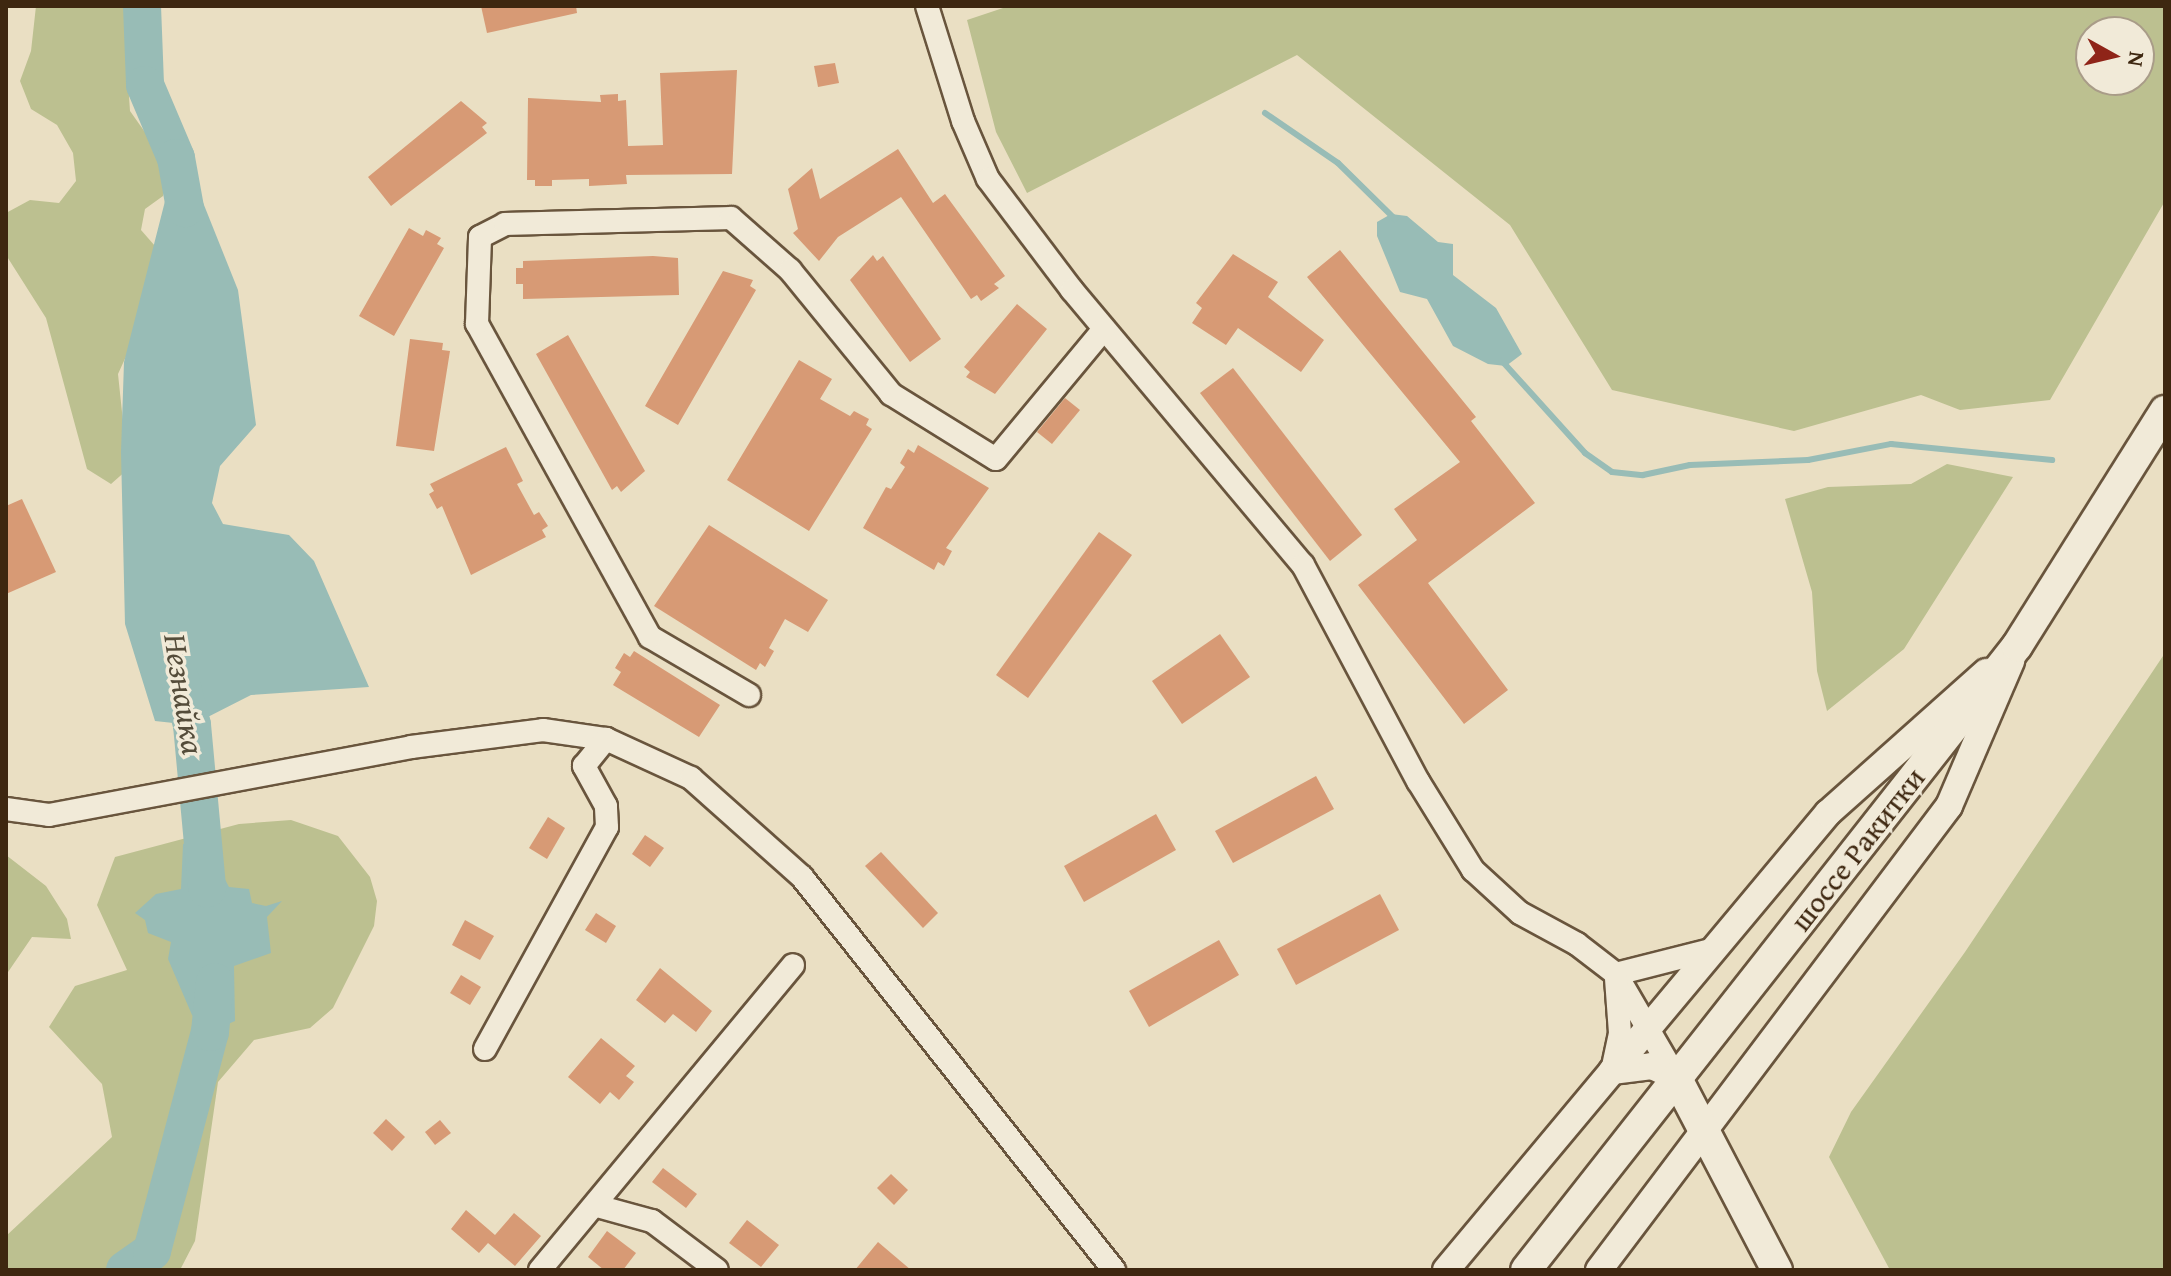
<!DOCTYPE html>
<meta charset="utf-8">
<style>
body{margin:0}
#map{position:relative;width:2171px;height:1276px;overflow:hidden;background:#eadfc3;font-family:"Gentium Book Plus",serif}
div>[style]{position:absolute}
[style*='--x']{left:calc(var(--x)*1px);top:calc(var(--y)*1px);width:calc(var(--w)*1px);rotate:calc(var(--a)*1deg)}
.green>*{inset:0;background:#bcc090}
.water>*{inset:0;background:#98bcb6}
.stream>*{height:6px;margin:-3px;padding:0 3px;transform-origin:3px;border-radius:3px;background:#98bcb6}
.river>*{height:38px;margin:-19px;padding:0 19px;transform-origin:19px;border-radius:19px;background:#98bcb6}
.building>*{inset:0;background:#d79a75}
.roads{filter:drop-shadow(2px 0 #69553d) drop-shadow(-2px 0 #69553d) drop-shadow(0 2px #69553d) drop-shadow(0 -2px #69553d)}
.minor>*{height:22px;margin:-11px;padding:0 11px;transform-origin:11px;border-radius:11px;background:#f1ead8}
.tertiary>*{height:26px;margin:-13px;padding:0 13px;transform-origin:13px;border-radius:13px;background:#f1ead8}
.secondary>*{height:30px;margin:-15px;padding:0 15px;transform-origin:15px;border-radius:15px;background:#f1ead8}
span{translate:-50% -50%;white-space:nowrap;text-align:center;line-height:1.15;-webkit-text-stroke:7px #f1ead8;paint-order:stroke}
.street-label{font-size:30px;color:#3e2710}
.water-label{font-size:32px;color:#544c3a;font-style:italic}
.frame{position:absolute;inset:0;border:8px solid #3e2710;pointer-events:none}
.north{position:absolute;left:2075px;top:16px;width:80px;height:80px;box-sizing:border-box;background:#f1ead8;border:2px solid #a99c88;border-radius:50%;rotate:98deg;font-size:22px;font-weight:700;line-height:32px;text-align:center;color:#3e2710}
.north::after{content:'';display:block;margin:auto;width:28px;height:36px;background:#8f2418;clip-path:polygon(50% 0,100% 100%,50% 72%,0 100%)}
</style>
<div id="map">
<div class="green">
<div style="clip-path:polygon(36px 6px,134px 6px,127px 67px,130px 111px,159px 152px,167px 175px,163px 196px,145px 209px,141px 230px,169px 262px,118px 374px,128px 469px,111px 484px,87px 469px,46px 318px,6px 255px,6px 213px,30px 200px,59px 203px,76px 181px,73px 153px,57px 125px,31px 109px,20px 81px,31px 51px)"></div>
<div style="clip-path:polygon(evenodd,1009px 6px,2165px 6px,2165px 201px,2050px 400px,1960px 410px,1921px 395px,1794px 431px,1612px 390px,1510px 225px,1297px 55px,1027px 193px,996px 132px,967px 20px,1009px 6px,2091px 32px,2139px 32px,2139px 80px,2091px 80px,2091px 32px)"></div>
<div style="clip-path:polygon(1947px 464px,2013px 477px,1904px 649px,1827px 711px,1817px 671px,1812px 592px,1785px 499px,1828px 487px,1911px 484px)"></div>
<div style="clip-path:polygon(2165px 653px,2165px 1270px,1890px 1270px,1829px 1157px,1851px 1112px,1965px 952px)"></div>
<div style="clip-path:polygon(291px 820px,338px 836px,370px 877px,377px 901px,374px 926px,333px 1008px,310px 1028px,254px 1040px,218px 1082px,195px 1241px,180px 1270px,6px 1270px,6px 1236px,112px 1137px,102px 1084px,49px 1027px,75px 986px,127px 970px,97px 905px,115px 857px,239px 824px)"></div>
<div style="clip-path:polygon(6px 855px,46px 886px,67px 919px,71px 939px,32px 937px,6px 975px)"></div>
</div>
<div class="water">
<div style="clip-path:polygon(176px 158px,200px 195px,238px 290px,256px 425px,220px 466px,212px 503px,223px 524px,289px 535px,314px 561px,369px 687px,251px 695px,192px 725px,155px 721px,125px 624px,121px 452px,124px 362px)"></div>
<div style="clip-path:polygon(1391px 214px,1407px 216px,1438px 242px,1453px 244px,1453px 275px,1496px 308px,1522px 354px,1506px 366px,1488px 364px,1453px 346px,1427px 299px,1400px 292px,1377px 236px,1377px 222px)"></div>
<div style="clip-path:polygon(204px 839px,229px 887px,249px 889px,252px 903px,266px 906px,282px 901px,267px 917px,271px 953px,234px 966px,235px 1021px,210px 1032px,192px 1015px,168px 959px,171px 942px,148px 933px,145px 920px,135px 913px,156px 894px,181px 889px,183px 844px)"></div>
</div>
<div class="stream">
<div style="--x:1265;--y:113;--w:88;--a:34.4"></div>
<div style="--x:1338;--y:163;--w:80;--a:44.5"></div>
<div style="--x:1502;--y:361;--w:124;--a:47.9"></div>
<div style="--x:1585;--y:453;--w:33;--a:35"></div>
<div style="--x:1612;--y:472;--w:31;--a:6"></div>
<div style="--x:1643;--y:475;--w:48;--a:-12"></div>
<div style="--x:1690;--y:465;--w:118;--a:-2.4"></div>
<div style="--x:1808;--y:460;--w:85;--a:-10.9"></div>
<div style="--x:1891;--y:444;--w:162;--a:5.7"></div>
</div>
<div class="river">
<div style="--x:142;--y:6;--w:79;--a:87.8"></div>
<div style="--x:145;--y:85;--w:79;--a:67"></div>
<div style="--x:176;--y:158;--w:51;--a:79.8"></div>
<div style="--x:179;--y:676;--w:51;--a:75.1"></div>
<div style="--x:192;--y:725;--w:164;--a:84.7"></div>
<div style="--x:125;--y:1270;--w:33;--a:-35"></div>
<div style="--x:152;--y:1251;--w:227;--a:-75.2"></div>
<div style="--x:210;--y:1032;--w:50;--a:-84.3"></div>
</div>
<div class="building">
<div style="clip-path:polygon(481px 6px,576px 6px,577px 13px,487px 33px)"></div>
<div style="clip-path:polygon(835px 63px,839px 83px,818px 87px,814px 66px)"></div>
<div style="clip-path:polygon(737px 70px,732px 174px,626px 175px,627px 184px,589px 186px,589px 179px,552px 180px,552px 186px,535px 186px,535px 180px,527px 180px,528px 98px,601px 102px,600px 95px,618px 94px,618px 101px,626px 100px,628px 146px,663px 145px,660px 73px)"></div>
<div style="clip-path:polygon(461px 101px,487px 123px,482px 127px,487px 133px,391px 206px,368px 177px)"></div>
<div style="clip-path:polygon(898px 149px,933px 203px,945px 194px,1005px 276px,994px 284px,999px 288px,981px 301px,977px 295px,971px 299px,901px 197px,838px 237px,819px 261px,793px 233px,798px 229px,788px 189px,812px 168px,820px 199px)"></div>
<div style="clip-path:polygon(409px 228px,423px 236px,426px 230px,441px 238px,437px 244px,444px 248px,394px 336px,359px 316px)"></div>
<div style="clip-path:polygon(1340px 250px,1476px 417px,1471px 421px,1535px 503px,1428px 583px,1508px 690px,1464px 724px,1358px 585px,1417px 540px,1394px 509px,1460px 462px,1307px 277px)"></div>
<div style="clip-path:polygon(1233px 254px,1278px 282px,1268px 297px,1324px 340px,1301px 372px,1238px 328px,1226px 345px,1192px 323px,1202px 308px,1196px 303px)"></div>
<div style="clip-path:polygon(873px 255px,877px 261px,883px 256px,941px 339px,910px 362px,850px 280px)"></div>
<div style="clip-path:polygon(653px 256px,678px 258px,679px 295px,523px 299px,523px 284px,516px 284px,516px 268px,523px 268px,523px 261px)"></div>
<div style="clip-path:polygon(723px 271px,753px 280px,750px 286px,756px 290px,678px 425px,645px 406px)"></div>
<div style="clip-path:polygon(1017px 304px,1047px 329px,995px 394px,966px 377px,970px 372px,964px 367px)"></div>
<div style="clip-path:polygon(568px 335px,645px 471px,621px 492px,617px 486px,612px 490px,536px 354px)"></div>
<div style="clip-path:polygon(410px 339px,443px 343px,442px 350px,450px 351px,434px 451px,396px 446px)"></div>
<div style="clip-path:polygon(799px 360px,832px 379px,820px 399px,850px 416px,854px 411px,869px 419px,866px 425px,872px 429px,809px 531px,727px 480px)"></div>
<div style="clip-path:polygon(1233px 368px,1362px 535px,1330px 561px,1200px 393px)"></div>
<div style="clip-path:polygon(1065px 398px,1080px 410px,1052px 444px,1037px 432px)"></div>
<div style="clip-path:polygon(918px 445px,989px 488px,946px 548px,952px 551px,944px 566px,938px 562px,934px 570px,863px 528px,886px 487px,891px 489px,905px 467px,900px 463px,908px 449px,914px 453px)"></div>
<div style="clip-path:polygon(506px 447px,523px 481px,517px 484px,534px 515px,539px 512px,548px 526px,542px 530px,546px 537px,471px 575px,442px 506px,437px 509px,429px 494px,434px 491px,430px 484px)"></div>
<div style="clip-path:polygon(22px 499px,56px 572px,6px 594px,6px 506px)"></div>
<div style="clip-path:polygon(709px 525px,828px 600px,808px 632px,785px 619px,769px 648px,774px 651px,765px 667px,760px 663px,756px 670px,654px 606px)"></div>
<div style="clip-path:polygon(1099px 532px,1132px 555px,1028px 698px,996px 675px)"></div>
<div style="clip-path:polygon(1220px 634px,1250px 677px,1182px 724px,1152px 681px)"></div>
<div style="clip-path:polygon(634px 651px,720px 705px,699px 737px,613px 685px,621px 672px,615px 668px,624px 653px,630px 657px)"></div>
<div style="clip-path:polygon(1316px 776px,1334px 809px,1233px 863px,1215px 831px)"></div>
<div style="clip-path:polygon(1156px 814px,1176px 850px,1084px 902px,1064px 866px)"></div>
<div style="clip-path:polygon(548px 817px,565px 828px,547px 859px,529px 848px)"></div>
<div style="clip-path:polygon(645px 835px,664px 848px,650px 867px,632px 854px)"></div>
<div style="clip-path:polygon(881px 852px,938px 913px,923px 928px,865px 866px)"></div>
<div style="clip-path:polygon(1380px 894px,1399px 930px,1296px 985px,1277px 949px)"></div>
<div style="clip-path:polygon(596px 913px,616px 926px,606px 943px,585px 930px)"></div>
<div style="clip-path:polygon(465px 920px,494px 936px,480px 960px,452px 945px)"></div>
<div style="clip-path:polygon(1219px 940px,1239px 975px,1149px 1027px,1129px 991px)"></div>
<div style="clip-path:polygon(660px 968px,712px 1011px,696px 1032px,673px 1014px,665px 1023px,636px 1000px)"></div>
<div style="clip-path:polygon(461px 975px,481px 987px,470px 1005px,450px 993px)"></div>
<div style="clip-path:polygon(601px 1038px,635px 1066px,626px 1076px,634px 1082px,619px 1100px,610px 1092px,600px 1104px,568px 1077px)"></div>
<div style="clip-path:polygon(386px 1119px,405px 1137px,392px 1151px,373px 1133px)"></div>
<div style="clip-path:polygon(440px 1120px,451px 1133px,435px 1145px,425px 1132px)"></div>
<div style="clip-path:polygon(663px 1168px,697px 1194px,686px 1208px,652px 1182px)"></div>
<div style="clip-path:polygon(891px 1174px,908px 1190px,894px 1205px,877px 1188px)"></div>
<div style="clip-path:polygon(466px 1210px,495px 1235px,514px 1213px,541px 1236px,515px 1266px,488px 1243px,479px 1253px,451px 1229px)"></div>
<div style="clip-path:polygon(747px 1220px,779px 1245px,761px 1267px,729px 1243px)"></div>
<div style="clip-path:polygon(607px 1231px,636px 1253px,623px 1270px,604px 1270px,588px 1257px)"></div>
<div style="clip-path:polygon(878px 1242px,911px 1270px,855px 1270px)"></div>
</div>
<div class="roads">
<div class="minor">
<div style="--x:927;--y:6;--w:121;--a:72.6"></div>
<div style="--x:963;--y:121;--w:63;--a:66.7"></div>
<div style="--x:988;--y:179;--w:139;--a:52.9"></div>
<div style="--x:1072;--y:290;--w:359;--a:50"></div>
<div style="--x:1303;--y:565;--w:245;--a:62"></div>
<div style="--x:1418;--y:781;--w:105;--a:58.3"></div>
<div style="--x:1473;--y:870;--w:64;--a:42.5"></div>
<div style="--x:1520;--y:913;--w:65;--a:28.5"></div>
<div style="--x:1577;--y:944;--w:49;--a:37.6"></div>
<div style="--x:1616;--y:974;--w:119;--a:59.8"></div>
<div style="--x:749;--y:695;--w:115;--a:-149.6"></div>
<div style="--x:650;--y:637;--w:358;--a:-118.9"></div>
<div style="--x:477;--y:324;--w:87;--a:-88"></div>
<div style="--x:480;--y:237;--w:28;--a:-27"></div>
<div style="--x:505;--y:224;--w:226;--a:-1.5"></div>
<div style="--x:731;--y:218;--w:79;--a:41.4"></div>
<div style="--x:790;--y:270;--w:160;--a:50.8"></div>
<div style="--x:891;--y:394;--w:123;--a:31.8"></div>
<div style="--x:996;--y:459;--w:169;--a:-50.3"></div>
<div style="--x:6;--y:809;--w:43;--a:7.9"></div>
<div style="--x:49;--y:815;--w:368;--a:-10.6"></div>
<div style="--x:411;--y:747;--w:133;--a:-7.3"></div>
<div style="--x:543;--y:730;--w:64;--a:8.1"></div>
<div style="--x:606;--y:739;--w:94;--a:24.6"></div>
<div style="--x:691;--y:778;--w:149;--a:41.7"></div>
<div style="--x:802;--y:877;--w:502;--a:51.55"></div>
<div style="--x:1616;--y:974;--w:97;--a:-14.3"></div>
<div style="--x:485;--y:1049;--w:253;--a:-61.2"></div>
<div style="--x:607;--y:827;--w:21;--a:-93"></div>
<div style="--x:606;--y:806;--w:46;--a:-118.8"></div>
<div style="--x:584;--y:766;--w:35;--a:-51"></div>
<div style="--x:1612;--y:1071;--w:39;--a:-78"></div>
<div style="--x:1620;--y:1033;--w:54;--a:-94.2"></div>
<div style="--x:597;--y:1206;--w:57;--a:15.3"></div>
<div style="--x:652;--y:1221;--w:81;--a:37"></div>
<div style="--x:540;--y:1270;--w:396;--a:-50.3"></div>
</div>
<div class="tertiary">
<div style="--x:1612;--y:1071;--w:40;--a:-7.1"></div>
<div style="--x:1652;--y:1066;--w:26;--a:25"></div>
<div style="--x:1446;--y:1270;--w:596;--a:-50.11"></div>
<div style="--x:1828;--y:813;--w:212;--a:-41.7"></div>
<div style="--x:1599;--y:1270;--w:581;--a:-52.97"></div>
<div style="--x:1949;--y:806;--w:158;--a:-66.8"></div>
</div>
<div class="secondary">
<div style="--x:1676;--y:1077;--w:218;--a:62.4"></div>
<div style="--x:1526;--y:1270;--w:794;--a:-51.8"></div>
<div style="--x:2017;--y:646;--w:278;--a:-57.8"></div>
</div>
</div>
<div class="street-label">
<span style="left:1857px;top:849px;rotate:-52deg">шоссе Ракитки</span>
</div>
<div class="water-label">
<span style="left:184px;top:694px;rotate:81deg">Незнайка</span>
</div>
<div class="frame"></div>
<div class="north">N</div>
</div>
